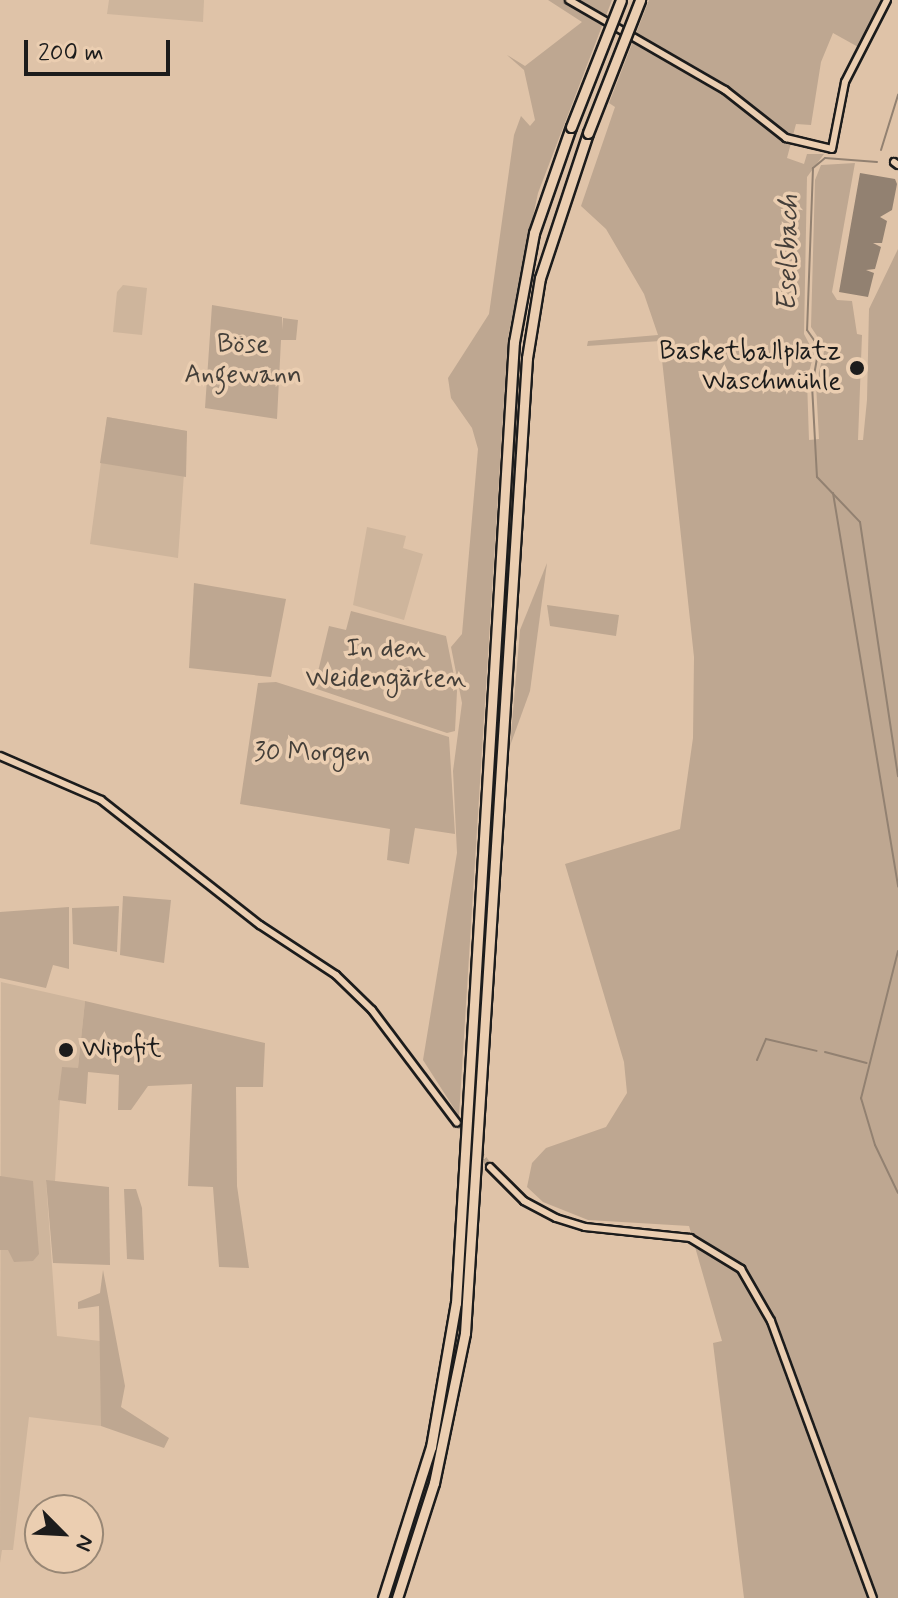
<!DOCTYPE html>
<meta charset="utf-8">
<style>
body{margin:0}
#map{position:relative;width:898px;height:1598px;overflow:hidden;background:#dfc3a8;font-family:Mynerve,sans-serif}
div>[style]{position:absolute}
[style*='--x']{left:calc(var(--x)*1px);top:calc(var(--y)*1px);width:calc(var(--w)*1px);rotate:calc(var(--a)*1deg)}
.built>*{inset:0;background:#ceb59c}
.green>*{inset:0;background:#bea791}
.water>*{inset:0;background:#928171}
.stream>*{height:2px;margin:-1px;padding:0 1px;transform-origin:1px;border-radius:1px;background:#928171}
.minor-tunnel>*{height:6px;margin-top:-3px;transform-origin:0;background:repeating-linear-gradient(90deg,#b8a28c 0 6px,transparent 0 9px)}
.roads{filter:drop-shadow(2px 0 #1c1c1c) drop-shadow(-2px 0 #1c1c1c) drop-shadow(0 2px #1c1c1c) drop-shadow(0 -2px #1c1c1c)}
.minor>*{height:6px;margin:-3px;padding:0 3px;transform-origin:3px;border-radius:3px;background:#ebceb1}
.highway>*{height:9px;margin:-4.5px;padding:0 4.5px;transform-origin:4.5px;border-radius:4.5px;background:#ebceb1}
.bridges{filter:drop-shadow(2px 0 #1c1c1c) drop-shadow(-2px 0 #1c1c1c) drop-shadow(0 2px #1c1c1c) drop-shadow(0 -2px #1c1c1c)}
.highway-bridge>*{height:9px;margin:-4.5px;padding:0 4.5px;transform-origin:4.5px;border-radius:4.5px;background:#ebceb1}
.dots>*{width:22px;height:22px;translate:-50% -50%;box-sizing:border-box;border:4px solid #ebceb1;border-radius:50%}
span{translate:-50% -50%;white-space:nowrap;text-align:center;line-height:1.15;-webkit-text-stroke:7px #ebceb1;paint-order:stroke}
.park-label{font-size:26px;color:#443f39}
.poi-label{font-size:26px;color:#1c1c1c}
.right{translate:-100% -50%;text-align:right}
.left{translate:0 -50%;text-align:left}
.water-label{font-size:28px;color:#453f3a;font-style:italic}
.north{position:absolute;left:24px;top:1494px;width:80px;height:80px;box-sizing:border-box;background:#ebceb1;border:2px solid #988775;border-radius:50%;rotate:114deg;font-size:22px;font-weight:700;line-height:32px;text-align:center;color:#1c1c1c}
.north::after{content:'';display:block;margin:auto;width:28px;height:36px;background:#1c1c1c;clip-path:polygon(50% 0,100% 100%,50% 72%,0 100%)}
.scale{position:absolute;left:24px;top:40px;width:146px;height:36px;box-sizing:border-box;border:4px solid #1c1c1c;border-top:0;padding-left:10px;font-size:24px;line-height:28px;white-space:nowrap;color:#1c1c1c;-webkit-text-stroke:6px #ebceb1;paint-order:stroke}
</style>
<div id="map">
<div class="built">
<div style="clip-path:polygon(109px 0,204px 0,203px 22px,107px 14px)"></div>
<div style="clip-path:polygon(123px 285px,147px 288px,142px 335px,113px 332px,117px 292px)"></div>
<div style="clip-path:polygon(107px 417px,187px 431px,178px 558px,90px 544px)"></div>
<div style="clip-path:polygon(367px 527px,406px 536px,403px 548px,423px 554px,404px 620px,353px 605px)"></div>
<div style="clip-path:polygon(1px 982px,85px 1001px,78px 1068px,62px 1068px,55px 1181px,46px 1181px,57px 1336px,100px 1341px,102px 1371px,101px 1426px,29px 1417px,13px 1550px,2px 1550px,0 1563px)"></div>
</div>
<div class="green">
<div style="clip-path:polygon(548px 0,612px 0,538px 193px,508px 337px,459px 1116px,423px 1060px,457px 853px,453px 771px,462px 703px,451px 647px,462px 634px,478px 449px,472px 428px,451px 398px,448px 378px,489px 314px,514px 135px,521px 116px,530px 126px,535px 120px,524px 70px,507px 55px,525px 66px,582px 22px)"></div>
<div style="clip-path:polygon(649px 0,883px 0,860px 48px,833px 33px,821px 62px,811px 125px,796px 124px,787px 158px,804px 164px,807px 154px,824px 154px,807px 177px,804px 334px,814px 353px,807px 380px,809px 440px,819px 439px,816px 384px,825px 348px,811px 327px,815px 180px,821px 165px,855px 163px,832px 292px,837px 300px,852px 301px,857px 334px,862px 335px,858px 440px,863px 440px,867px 400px,869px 309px,898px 249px,898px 1598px,744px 1598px,713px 1343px,722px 1341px,689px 1226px,588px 1220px,543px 1202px,527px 1187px,532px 1163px,546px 1148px,606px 1127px,627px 1093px,624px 1062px,565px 864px,680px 829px,693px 738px,694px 657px,660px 341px,587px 346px,588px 341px,658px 335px,644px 294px,606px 229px,581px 206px,615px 107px,609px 103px)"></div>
<div style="clip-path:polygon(212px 305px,282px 317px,282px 330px,283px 318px,298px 320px,296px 340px,281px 340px,277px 419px,205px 408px)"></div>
<div style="clip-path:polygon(107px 417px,187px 431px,186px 477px,100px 463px)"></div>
<div style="clip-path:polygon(547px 563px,530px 691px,510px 746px,520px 630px)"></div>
<div style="clip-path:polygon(194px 583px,286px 599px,271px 677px,189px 668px)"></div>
<div style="clip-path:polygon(547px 605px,619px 615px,616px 636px,550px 626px)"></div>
<div style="clip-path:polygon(351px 611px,446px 636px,457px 691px,455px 731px,447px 733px,314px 688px,329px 626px,346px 630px)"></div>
<div style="clip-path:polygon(276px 682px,449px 737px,455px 834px,415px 828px,409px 864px,387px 860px,390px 829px,240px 804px,258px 683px)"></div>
<div style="clip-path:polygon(123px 896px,171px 900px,164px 963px,120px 955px)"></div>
<div style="clip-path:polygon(119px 906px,117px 952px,73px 944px,72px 908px)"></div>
<div style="clip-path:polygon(69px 907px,69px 969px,53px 965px,46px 988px,0 978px,0 912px)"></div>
<div style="clip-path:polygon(85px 1001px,265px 1043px,263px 1087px,236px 1087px,237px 1186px,249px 1268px,219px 1267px,213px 1187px,188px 1186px,192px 1084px,148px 1086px,131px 1110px,118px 1110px,119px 1075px,88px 1072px,86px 1104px,58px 1100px,62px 1067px,78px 1068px)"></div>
<div style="clip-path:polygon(0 1176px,33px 1181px,39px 1254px,33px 1261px,14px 1262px,8px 1250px,0 1250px)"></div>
<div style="clip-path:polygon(46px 1180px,109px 1187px,110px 1265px,53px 1263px)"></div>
<div style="clip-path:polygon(124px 1189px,136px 1189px,142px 1208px,144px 1260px,127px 1259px)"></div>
<div style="clip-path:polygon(103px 1270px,125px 1386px,121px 1407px,169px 1438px,164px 1448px,101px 1426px,99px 1306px,78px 1309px,78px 1302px,100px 1293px)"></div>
</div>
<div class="water">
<div style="clip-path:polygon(860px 173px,895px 179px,897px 184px,892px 210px,880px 217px,887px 221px,882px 243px,873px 243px,881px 247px,875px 269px,866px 270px,874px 273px,868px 297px,839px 292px)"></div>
</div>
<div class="stream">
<div style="--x:881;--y:150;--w:58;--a:-72.8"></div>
<div style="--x:877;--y:162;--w:52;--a:-175.6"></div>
<div style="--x:825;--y:158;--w:16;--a:140"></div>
<div style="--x:813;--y:168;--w:162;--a:92.1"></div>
<div style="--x:807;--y:330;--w:21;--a:55"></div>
<div style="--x:819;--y:347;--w:39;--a:100"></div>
<div style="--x:812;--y:385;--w:92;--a:86.9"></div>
<div style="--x:817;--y:477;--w:62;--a:46.3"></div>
<div style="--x:860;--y:522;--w:257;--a:81.5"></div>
<div style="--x:833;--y:493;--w:399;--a:80.6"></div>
<div style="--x:898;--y:951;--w:152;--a:104.1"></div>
<div style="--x:861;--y:1098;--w:49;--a:73.4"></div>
<div style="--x:875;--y:1145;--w:53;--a:64.4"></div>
<div style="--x:825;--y:1052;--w:43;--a:14.7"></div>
<div style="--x:757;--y:1060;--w:23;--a:-67"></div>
<div style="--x:766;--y:1039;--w:52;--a:13.2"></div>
</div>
<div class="minor-tunnel">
<div style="--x:457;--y:1123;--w:55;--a:53.1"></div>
</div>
<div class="roads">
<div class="minor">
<div style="--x:569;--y:0;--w:180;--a:30"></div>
<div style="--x:725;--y:90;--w:78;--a:38.2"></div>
<div style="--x:786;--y:138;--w:47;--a:13.4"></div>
<div style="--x:832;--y:149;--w:68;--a:-79"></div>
<div style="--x:845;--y:82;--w:92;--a:-62.9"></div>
<div style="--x:894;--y:162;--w:5;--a:37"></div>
<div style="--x:0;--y:756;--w:110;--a:23.5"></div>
<div style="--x:101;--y:800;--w:202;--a:38.2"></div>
<div style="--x:260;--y:925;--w:91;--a:33.3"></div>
<div style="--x:336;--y:975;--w:50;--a:44.2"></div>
<div style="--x:372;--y:1010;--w:141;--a:53"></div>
<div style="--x:490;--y:1167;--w:48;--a:45"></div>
<div style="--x:524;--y:1201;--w:36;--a:28"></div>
<div style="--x:556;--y:1218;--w:30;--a:17"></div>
<div style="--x:585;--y:1227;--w:106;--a:6"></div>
<div style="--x:690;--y:1238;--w:60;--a:31.3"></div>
<div style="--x:741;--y:1269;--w:60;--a:60"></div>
<div style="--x:771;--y:1321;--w:295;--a:69.8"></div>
</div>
<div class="highway">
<div style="--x:383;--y:1598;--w:158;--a:-72.4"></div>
<div style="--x:431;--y:1447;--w:146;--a:-80.2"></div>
<div style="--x:456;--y:1303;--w:963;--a:-86.55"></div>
<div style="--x:514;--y:342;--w:111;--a:-79.6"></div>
<div style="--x:534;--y:233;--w:112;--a:-70.8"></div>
<div style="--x:397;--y:1598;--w:121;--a:-72.2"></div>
<div style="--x:434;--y:1483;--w:153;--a:-78.3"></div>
<div style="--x:465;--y:1333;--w:977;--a:-86.36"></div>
<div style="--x:527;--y:358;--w:81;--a:-80.8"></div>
<div style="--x:540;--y:278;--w:153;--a:-71.7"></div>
</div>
</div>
<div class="bridges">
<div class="highway-bridge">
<div style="--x:571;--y:127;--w:136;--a:-68.5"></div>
<div style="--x:588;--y:133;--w:143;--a:-68.6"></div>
</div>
</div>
<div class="dots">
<div style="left:857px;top:368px;background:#1c1c1c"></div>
<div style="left:66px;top:1050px;background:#1c1c1c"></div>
</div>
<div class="park-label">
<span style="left:243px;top:361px">Böse<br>Angewann</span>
<span style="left:386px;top:665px">In den<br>Weidengärten</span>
<span style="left:312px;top:754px">30 Morgen</span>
</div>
<div class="poi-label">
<span class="right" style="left:841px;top:368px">Basketballplatz<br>Waschmühle</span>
<span class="left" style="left:82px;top:1050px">Wipofit</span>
</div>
<div class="water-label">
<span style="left:789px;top:253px;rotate:-89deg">Eselsbach</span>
</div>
<div class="north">N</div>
<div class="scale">200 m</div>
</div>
